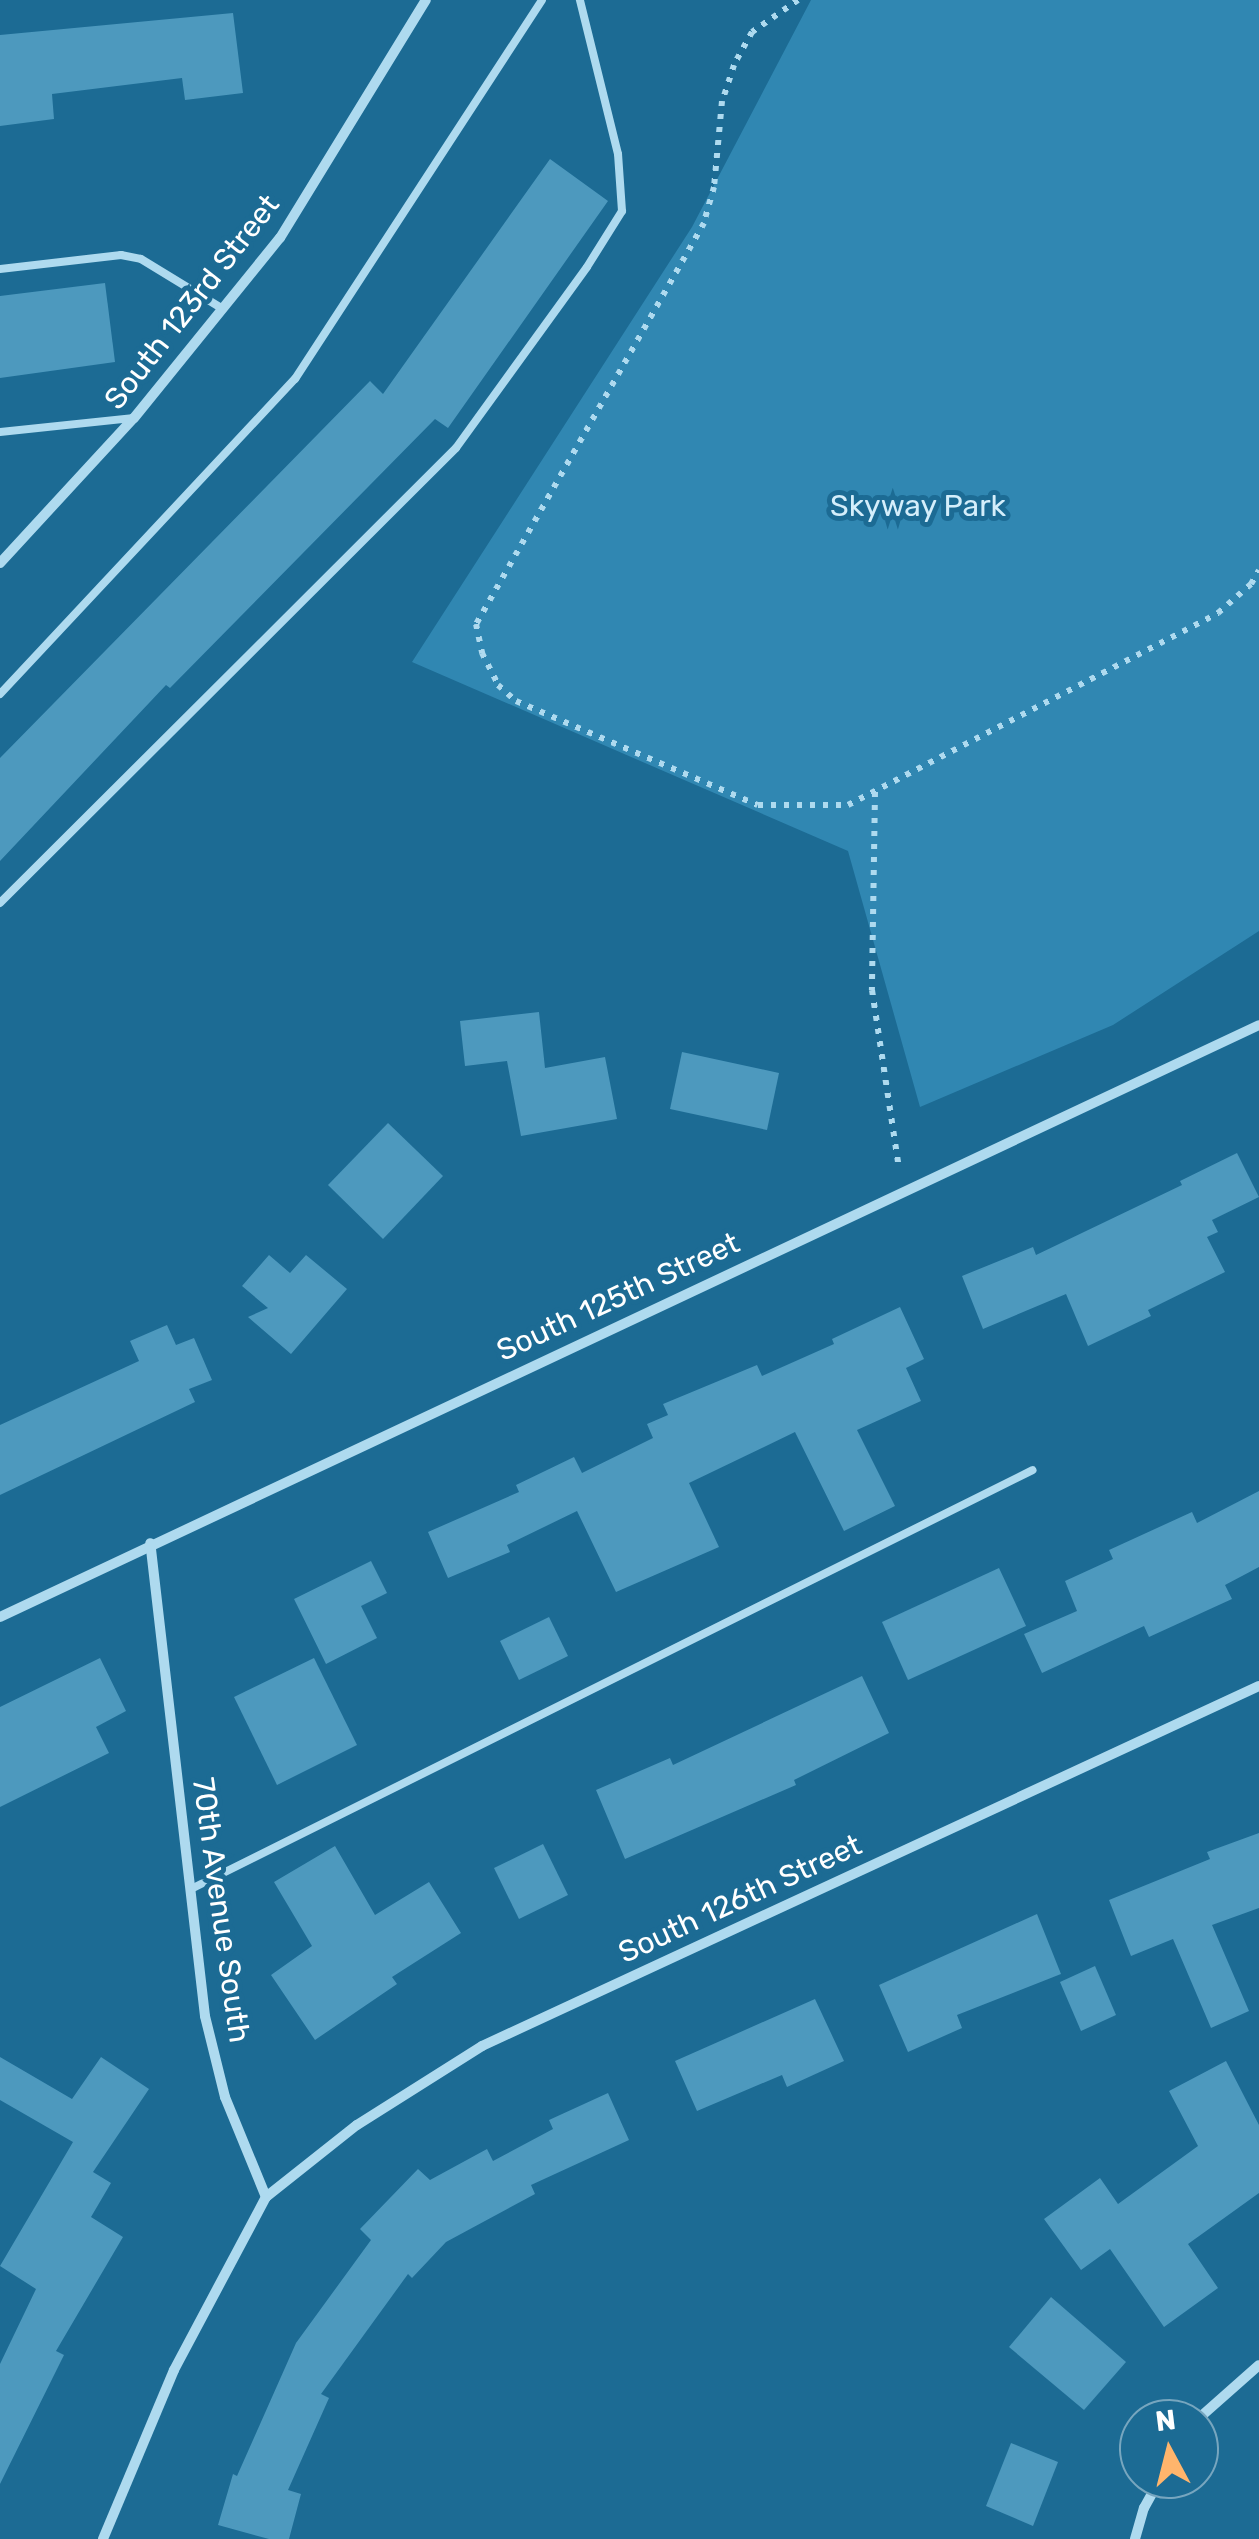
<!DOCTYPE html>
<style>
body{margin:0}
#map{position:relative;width:1259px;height:2539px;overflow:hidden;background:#1c6b94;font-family:Rubik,sans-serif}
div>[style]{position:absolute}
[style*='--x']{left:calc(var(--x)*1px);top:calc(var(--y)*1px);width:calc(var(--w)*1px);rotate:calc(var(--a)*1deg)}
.green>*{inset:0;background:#3087b2}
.building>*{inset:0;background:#4d99be}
.path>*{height:6px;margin-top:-3px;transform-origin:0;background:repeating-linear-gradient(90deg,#aedaef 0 5px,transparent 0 13px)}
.lane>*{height:8px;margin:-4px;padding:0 4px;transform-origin:4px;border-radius:4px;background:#aedaef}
.street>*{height:10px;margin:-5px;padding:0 5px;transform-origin:5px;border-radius:5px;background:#aedaef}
span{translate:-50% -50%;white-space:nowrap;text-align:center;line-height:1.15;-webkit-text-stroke:10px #1c6b94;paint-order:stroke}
.street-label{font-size:30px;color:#fff}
.park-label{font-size:30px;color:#d4eefb}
.north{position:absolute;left:1119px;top:2399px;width:100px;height:100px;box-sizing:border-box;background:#1c6b94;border:2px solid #77a6bf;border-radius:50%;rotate:353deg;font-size:28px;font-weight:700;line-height:40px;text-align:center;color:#fff}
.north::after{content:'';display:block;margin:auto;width:35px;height:45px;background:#ffb56c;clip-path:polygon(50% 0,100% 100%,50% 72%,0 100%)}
</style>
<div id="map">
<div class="green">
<div style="clip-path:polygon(811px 0,1259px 0,1259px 931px,1113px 1025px,920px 1107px,848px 851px,412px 662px,692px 227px)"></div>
</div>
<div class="building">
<div style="clip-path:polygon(233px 13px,243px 93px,185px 100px,182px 78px,52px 94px,54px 119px,0 126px,0 35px)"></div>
<div style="clip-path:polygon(550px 159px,608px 201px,448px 428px,435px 419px,170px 688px,166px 685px,0 861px,0 758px,370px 381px,383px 394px)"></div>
<div style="clip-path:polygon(105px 283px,115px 362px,0 378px,0 296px)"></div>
<div style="clip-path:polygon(539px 1012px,545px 1068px,605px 1057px,617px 1119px,521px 1136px,507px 1061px,465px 1066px,460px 1021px)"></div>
<div style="clip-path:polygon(682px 1052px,779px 1073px,767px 1130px,670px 1109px)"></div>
<div style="clip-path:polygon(388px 1123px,443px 1176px,383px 1239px,328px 1185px)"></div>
<div style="clip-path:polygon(1237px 1153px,1259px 1197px,1212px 1220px,1218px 1232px,1207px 1237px,1225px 1272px,1148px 1310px,1151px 1316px,1088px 1346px,1066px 1294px,983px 1329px,962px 1276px,1033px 1247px,1036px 1255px,1182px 1185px,1180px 1181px)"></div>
<div style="clip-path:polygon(269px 1255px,290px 1273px,306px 1255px,347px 1289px,291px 1354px,248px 1317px,268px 1308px,242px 1286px)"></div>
<div style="clip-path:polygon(900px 1307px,924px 1359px,906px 1368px,921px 1401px,857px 1430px,895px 1506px,844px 1531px,795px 1432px,689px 1483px,719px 1547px,616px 1592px,577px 1511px,507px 1545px,510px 1552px,448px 1578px,428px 1532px,519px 1492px,516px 1485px,574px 1457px,582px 1473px,653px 1438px,647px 1424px,668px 1415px,663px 1404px,757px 1365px,762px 1376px,834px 1344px,832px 1339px)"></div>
<div style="clip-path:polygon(167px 1325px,176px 1345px,194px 1338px,212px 1380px,189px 1389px,195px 1402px,0 1495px,0 1425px,139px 1361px,130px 1341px)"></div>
<div style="clip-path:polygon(1259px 1491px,1259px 1567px,1225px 1585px,1232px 1599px,1149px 1637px,1144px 1626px,1042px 1673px,1024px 1634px,1077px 1611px,1065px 1581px,1113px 1559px,1109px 1550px,1192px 1512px,1197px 1523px)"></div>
<div style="clip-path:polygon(371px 1561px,387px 1593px,361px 1606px,377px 1638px,326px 1664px,294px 1599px)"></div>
<div style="clip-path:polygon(999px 1568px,1026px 1626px,908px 1680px,882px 1622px)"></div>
<div style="clip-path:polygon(549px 1617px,568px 1656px,519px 1680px,500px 1641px)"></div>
<div style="clip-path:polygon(100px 1658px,126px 1711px,96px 1727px,109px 1753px,0 1807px,0 1707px)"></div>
<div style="clip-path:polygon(314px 1658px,357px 1745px,277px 1785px,234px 1697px)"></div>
<div style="clip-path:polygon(862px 1676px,889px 1733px,794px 1780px,796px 1785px,625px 1859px,596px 1790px,670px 1758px,673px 1765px)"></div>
<div style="clip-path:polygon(1259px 1833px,1259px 1908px,1212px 1925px,1249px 2011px,1211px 2028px,1173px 1939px,1131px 1956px,1109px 1900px,1210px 1859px,1207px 1852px)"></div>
<div style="clip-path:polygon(543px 1844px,568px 1895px,519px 1919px,494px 1868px)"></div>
<div style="clip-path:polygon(335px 1846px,375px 1915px,429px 1882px,461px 1933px,392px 1977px,397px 1984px,315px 2040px,271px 1975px,312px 1946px,274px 1882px)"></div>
<div style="clip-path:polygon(1037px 1914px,1061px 1974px,957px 2015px,962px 2028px,908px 2052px,879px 1985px)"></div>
<div style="clip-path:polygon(1095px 1966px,1116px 2015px,1081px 2031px,1060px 1982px)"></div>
<div style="clip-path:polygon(815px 1999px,844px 2061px,787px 2087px,782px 2075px,697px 2111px,675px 2061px)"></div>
<div style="clip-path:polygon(0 2057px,72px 2099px,101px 2057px,149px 2089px,93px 2172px,111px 2183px,91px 2217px,123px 2237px,56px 2351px,64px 2355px,0 2484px,0 2364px,36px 2289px,0 2266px,73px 2142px,0 2100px)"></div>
<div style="clip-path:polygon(1226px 2061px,1259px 2125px,1259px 2193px,1188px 2244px,1218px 2288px,1164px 2327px,1110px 2249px,1081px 2270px,1044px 2219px,1100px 2178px,1118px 2204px,1198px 2146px,1169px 2091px)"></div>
<div style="clip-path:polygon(608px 2093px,629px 2140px,531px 2185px,535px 2194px,446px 2242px,412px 2278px,408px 2274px,321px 2394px,329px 2398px,288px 2490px,301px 2494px,289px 2539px,269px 2539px,218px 2525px,233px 2474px,237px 2476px,296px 2343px,371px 2240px,360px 2229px,418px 2169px,430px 2180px,487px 2149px,493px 2161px,553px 2129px,549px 2120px)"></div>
<div style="clip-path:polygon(1051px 2297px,1126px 2362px,1084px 2410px,1009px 2347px)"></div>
<div style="clip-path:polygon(1011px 2443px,1058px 2462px,1033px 2526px,986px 2506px)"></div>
</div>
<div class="path">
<div style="--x:798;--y:0;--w:56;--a:145.2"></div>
<div style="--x:752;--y:32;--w:38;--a:119"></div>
<div style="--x:734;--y:65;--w:38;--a:108"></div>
<div style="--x:722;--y:101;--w:86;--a:95.3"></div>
<div style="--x:714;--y:187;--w:37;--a:106"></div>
<div style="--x:704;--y:223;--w:461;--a:119.6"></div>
<div style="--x:476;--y:624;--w:30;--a:78"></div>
<div style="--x:482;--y:653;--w:36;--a:63"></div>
<div style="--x:498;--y:685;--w:24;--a:42"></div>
<div style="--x:516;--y:701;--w:263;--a:23.3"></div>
<div style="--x:758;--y:805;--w:90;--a:0"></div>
<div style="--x:848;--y:805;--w:417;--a:-27.4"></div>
<div style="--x:1218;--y:613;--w:44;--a:-41.3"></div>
<div style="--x:1251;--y:584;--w:16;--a:-60"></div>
<div style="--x:875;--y:792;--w:198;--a:90.9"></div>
<div style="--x:872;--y:990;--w:180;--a:81.4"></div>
</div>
<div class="lane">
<div style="--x:0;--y:269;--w:122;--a:-6.6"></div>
<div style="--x:121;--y:255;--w:20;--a:11"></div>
<div style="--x:141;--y:259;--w:96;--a:31.4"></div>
<div style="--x:0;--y:432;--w:135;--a:-6"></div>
<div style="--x:0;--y:694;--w:432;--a:-46.9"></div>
<div style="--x:295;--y:379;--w:452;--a:-56.9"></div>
<div style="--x:0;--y:903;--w:644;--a:-44.94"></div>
<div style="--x:456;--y:448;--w:223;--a:-54.1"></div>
<div style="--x:587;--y:267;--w:66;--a:-58"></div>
<div style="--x:622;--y:211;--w:57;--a:-94"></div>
<div style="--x:618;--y:154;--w:159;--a:-103.9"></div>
<div style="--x:191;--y:1889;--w:940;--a:-26.46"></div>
</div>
<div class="street">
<div style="--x:0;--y:563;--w:197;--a:-47.3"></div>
<div style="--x:134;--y:418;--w:232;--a:-51"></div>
<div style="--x:280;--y:238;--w:279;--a:-58.5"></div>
<div style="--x:0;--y:1617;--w:1391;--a:-25.18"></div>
<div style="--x:266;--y:2197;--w:116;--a:-38.4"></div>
<div style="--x:357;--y:2125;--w:148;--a:-32.3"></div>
<div style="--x:482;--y:2046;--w:856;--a:-24.86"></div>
<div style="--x:1198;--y:2419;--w:81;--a:-41.5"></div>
<div style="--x:103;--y:2539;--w:183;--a:-67.2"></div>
<div style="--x:174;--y:2370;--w:196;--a:-62"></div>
<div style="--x:266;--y:2197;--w:108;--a:-112.3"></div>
<div style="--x:225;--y:2097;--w:83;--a:-103.9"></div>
<div style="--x:205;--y:2016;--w:476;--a:-96.6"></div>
<div style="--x:1135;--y:2539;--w:32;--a:-74"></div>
<div style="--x:1144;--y:2508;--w:33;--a:-61"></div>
</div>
<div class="street-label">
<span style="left:192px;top:302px;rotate:-52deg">South 123rd Street</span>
<span style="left:618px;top:1297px;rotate:-25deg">South 125th Street</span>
<span style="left:740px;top:1899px;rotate:-25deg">South 126th Street</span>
<span style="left:221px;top:1910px;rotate:82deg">70th Avenue South</span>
</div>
<div class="park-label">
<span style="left:918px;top:506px">Skyway Park</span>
</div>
<div class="north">N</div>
</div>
